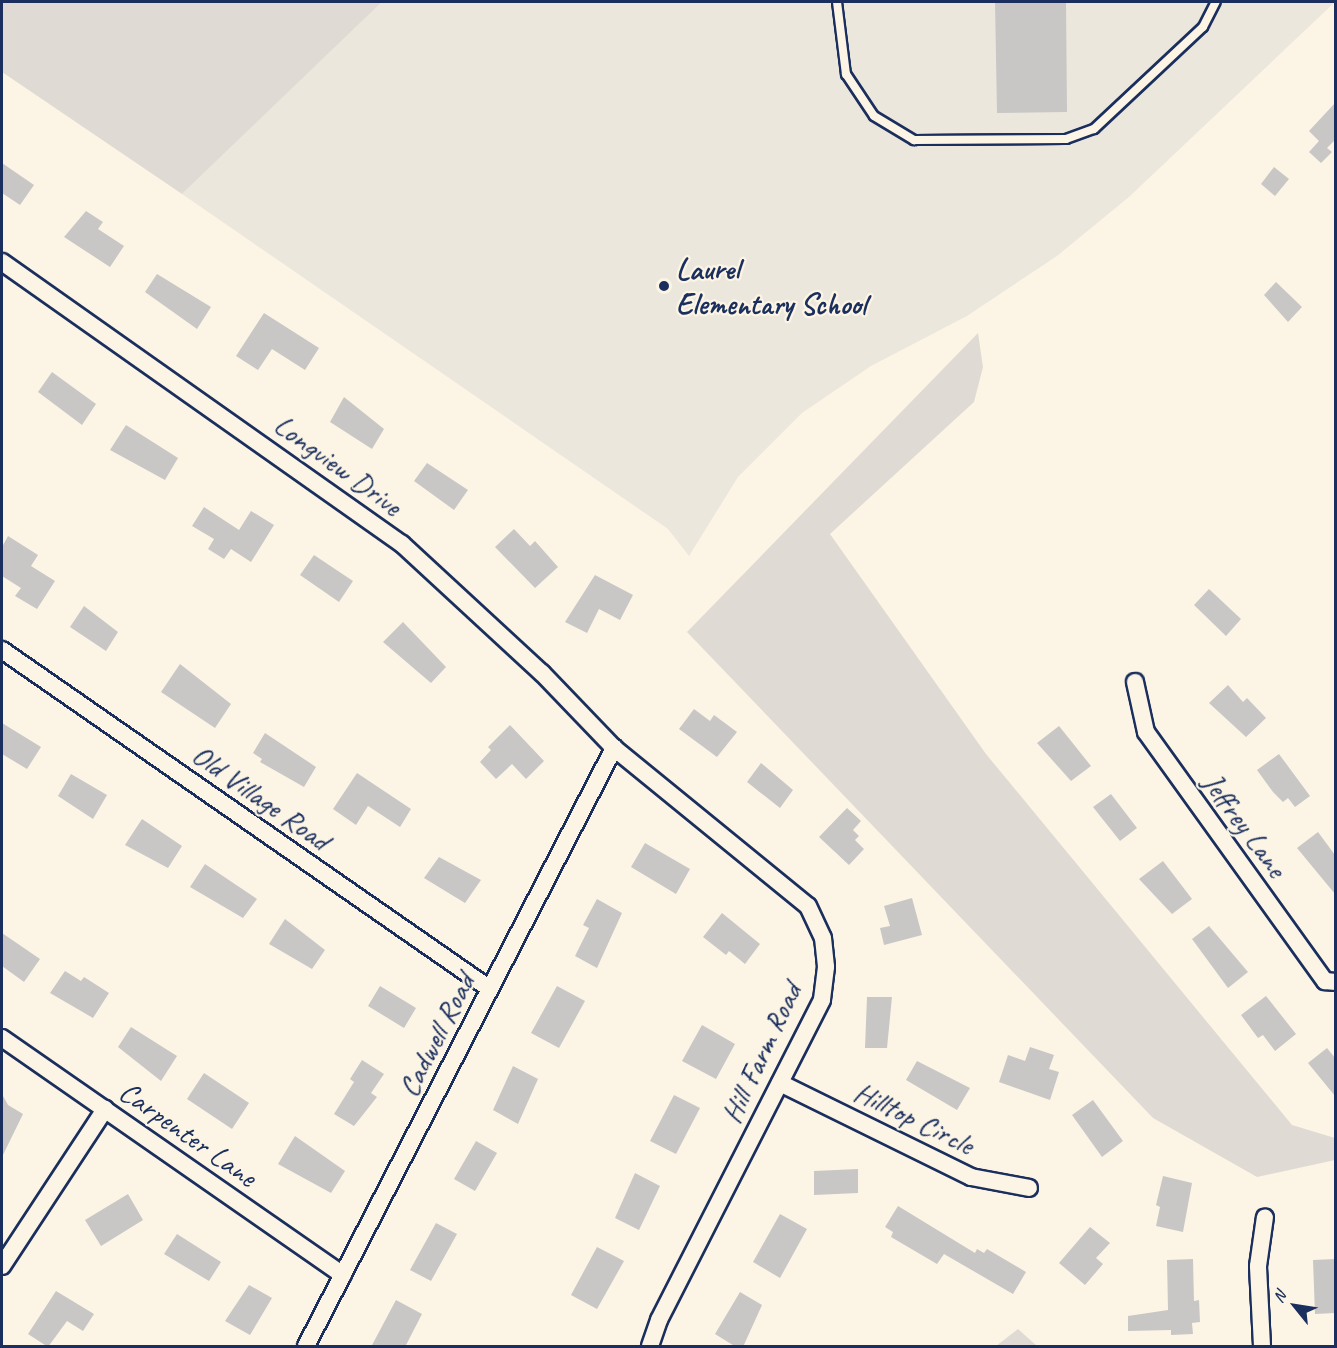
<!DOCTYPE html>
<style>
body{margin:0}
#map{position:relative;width:1337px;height:1348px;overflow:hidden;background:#fcf5e5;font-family:Caveat,sans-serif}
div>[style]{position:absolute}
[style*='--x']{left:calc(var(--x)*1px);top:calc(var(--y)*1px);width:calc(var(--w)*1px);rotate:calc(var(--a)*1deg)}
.built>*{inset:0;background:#ece7dc}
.green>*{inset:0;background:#dfdbd4}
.building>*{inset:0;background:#c8c7c6}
.roads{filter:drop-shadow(2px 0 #1b2f5e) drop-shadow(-2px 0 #1b2f5e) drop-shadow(0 2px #1b2f5e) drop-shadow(0 -2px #1b2f5e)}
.service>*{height:8px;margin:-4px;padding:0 4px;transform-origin:4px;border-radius:4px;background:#fcf5e5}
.minor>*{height:16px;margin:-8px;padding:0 8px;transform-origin:8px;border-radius:8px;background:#fcf5e5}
.dots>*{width:16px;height:16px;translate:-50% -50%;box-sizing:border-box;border:3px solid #fcf5e5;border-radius:50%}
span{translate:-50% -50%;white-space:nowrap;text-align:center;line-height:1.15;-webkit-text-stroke:4.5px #fcf5e5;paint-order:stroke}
.poi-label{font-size:30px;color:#1b2f5e;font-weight:700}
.left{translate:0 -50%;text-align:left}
.street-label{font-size:30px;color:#1b2f5e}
.frame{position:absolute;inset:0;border:3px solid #1b2f5e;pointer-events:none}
.north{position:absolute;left:1265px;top:1276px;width:60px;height:60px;-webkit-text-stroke:4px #fcf5e5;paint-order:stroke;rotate:300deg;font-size:16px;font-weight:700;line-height:24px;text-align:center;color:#1b2f5e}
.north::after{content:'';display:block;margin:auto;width:21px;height:27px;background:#1b2f5e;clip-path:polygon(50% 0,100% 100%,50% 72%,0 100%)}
</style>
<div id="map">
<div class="built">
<div style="clip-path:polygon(382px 2px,1335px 2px,1129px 197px,1057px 256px,967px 316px,871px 366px,802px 413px,738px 477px,689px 556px,668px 529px,182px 194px)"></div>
</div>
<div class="green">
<div style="clip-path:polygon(2px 2px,382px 2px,182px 194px,2px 72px)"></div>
<div style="clip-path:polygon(978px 333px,983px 367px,974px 402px,830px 534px,986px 754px,1292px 1125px,1335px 1138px,1335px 1160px,1257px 1177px,1153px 1118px,687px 632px)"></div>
<div style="clip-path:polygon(1018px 1329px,1037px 1346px,996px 1346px)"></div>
</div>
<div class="building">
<div style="clip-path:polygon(995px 2px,1066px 2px,1067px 112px,997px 113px)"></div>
<div style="clip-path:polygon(1335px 103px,1335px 140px,1327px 148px,1332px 152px,1321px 163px,1309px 152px,1319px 141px,1309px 131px)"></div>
<div style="clip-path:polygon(2px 163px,34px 185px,20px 205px,2px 193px)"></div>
<div style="clip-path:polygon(1274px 167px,1289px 179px,1275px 196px,1261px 184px)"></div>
<div style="clip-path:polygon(86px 211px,103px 222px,98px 229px,124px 246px,110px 267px,64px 237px)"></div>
<div style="clip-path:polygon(157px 274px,211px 307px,197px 329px,145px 292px)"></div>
<div style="clip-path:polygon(1276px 282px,1302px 307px,1288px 322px,1264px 295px)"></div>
<div style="clip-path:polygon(264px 313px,319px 348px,305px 370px,272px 349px,258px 370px,236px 356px)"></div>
<div style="clip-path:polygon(52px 372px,96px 404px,82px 425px,38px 392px)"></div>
<div style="clip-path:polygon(344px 397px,384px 429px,372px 449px,330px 422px)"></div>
<div style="clip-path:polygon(126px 425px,178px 458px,165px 480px,110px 450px)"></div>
<div style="clip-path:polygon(427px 463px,468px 490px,454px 510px,414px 481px)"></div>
<div style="clip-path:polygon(204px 507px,239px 530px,251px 511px,274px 525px,251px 562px,231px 549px,224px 559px,208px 549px,214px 539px,192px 526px)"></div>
<div style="clip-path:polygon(514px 529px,530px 546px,535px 541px,558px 567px,535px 588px,495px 547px)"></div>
<div style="clip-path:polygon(8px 536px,38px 555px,31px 566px,55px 581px,37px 609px,15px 596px,21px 588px,2px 576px,2px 547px)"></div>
<div style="clip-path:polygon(314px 555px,353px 581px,339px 602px,300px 575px)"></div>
<div style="clip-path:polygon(595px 575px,633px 595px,620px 620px,599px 609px,587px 633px,565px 622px)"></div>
<div style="clip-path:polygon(1209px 589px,1241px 619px,1226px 636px,1194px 605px)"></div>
<div style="clip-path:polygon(84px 606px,118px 632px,106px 651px,70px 627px)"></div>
<div style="clip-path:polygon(403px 622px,446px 667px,431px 683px,383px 642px)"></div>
<div style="clip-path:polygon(180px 664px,231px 704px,215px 728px,161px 692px)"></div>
<div style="clip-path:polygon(1228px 685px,1243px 702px,1247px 698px,1266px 718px,1246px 737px,1209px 703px)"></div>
<div style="clip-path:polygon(694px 709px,710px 721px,714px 715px,737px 732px,717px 757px,679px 729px)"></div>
<div style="clip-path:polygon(2px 723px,41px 747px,27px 769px,2px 754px)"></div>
<div style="clip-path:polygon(510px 725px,544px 761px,526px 779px,512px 764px,496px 779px,480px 762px,491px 750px,488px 747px)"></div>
<div style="clip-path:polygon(1059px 726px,1091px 766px,1071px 781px,1037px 743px)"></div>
<div style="clip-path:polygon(265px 733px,316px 767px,304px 787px,260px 762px,262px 759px,253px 753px)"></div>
<div style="clip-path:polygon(1279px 754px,1310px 796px,1295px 807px,1288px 798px,1283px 802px,1273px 792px,1257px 770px)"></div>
<div style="clip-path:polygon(761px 763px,793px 790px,780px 808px,747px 782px)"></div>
<div style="clip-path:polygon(357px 773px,411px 809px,400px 827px,368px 806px,356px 825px,333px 809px)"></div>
<div style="clip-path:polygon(71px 774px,107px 795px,93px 819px,58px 796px)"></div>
<div style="clip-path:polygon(1111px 794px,1137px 828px,1120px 841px,1093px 807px)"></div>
<div style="clip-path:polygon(847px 808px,861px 821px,853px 830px,859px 836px,855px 840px,864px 849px,849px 865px,819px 837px)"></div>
<div style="clip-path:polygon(142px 819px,182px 846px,168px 868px,125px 845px)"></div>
<div style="clip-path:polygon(1318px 832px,1335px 855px,1335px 894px,1297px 848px)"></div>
<div style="clip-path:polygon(645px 843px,690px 869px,676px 894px,631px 867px)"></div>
<div style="clip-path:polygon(439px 857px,481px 880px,465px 903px,424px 878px)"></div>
<div style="clip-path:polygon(1163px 861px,1192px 899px,1172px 914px,1139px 879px)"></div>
<div style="clip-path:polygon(205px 864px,257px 899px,243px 918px,190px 887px)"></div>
<div style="clip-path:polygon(912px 898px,922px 935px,884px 945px,880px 928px,890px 926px,884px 906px)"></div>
<div style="clip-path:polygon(597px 899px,622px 913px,597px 968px,575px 956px,589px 928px,583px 925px)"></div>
<div style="clip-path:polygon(722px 913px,760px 944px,745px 964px,729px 951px,726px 955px,703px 937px)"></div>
<div style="clip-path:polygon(285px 919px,325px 950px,312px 969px,269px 944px)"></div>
<div style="clip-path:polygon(1209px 926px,1248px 972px,1228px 988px,1192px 939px)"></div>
<div style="clip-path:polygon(2px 933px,40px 959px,24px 982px,2px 966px)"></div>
<div style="clip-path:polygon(65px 971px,81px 981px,84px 977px,109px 993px,93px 1018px,50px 993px)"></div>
<div style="clip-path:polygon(380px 986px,416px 1008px,404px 1028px,368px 1006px)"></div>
<div style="clip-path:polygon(557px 986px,585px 1001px,559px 1048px,531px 1033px)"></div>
<div style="clip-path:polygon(1266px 996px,1296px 1034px,1275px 1051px,1263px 1035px,1258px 1038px,1241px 1015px)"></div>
<div style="clip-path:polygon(867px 997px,892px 997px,887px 1048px,865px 1048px)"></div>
<div style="clip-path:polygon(702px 1025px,735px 1044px,716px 1079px,682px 1061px)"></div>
<div style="clip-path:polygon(131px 1027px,177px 1056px,161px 1081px,118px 1047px)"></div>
<div style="clip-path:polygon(1030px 1047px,1054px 1055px,1049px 1069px,1059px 1072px,1050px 1100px,999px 1082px,1008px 1055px,1025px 1061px)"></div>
<div style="clip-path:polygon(1327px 1048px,1335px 1058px,1335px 1096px,1308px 1063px)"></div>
<div style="clip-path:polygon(362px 1060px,384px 1074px,371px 1093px,377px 1097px,354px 1126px,334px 1114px,354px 1082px,350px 1079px)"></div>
<div style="clip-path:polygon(917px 1061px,970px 1088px,957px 1110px,906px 1080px)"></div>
<div style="clip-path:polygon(513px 1066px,538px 1079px,518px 1124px,493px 1110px)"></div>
<div style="clip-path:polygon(204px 1073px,249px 1103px,232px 1129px,187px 1099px)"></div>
<div style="clip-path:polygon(2px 1094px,8px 1105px,23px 1114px,2px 1157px)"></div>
<div style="clip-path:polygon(674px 1095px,700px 1108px,676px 1154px,650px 1141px)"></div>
<div style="clip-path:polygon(1093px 1100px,1123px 1141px,1102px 1157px,1072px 1115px)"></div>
<div style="clip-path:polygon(295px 1136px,345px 1171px,331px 1193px,278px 1164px)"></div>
<div style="clip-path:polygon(476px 1141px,497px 1153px,475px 1191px,454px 1179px)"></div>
<div style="clip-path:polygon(858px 1169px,858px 1193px,814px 1195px,814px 1171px)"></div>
<div style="clip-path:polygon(635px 1173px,660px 1186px,639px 1230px,615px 1218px)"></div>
<div style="clip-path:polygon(1163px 1176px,1192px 1183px,1183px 1232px,1156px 1226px,1160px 1207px,1156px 1205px)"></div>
<div style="clip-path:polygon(128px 1194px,143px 1220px,101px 1246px,85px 1220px)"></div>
<div style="clip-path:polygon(898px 1206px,975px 1253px,977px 1249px,984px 1253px,987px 1249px,1026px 1272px,1013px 1294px,944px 1254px,937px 1264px,891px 1237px,893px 1232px,885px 1227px)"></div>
<div style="clip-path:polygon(780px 1214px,807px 1229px,780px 1278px,753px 1262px)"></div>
<div style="clip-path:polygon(436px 1223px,457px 1234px,431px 1281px,410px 1270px)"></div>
<div style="clip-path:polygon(1090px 1227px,1110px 1243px,1096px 1258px,1103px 1264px,1085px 1285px,1059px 1263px)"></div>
<div style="clip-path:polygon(177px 1234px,221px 1262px,209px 1281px,164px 1254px)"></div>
<div style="clip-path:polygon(597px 1247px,624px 1261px,597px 1309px,571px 1295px)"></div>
<div style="clip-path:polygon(1193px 1259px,1194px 1301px,1199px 1300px,1200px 1322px,1192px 1323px,1193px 1334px,1171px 1335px,1171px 1330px,1128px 1331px,1128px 1316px,1168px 1310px,1167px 1260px)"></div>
<div style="clip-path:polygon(1335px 1259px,1335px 1313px,1315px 1314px,1313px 1260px)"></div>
<div style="clip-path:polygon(249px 1285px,272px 1298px,250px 1335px,225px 1321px)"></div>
<div style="clip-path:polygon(56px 1291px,94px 1314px,83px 1331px,67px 1321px,48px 1347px,28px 1334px)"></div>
<div style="clip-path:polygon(740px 1292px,762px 1305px,743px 1347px,736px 1347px,715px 1334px)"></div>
<div style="clip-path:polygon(396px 1300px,422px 1314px,405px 1347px,371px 1347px)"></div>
</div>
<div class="roads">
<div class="service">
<div style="--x:837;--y:2;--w:73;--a:82.9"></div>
<div style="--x:846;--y:74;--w:50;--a:56.3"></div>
<div style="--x:874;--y:116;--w:47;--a:31"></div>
<div style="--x:914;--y:140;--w:152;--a:-0.4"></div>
<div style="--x:1066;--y:139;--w:30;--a:-20"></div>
<div style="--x:1094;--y:129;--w:149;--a:-43.1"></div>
<div style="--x:1203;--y:27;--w:28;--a:-63"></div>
</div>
<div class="minor">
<div style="--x:2;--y:262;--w:489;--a:35.2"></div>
<div style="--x:402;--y:544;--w:190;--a:42.7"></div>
<div style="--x:542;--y:673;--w:104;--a:46.2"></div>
<div style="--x:614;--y:748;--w:250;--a:39.2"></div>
<div style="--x:808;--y:906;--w:35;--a:65"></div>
<div style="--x:823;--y:938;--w:29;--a:84"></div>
<div style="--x:826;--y:967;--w:33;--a:97"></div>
<div style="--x:822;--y:1000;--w:359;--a:117"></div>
<div style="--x:659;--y:1320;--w:28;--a:109"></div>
<div style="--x:2;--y:650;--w:594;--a:34.79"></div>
<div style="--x:1135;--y:682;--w:51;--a:77.6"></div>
<div style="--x:1146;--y:732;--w:307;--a:54.3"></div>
<div style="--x:1325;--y:981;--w:11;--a:5"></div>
<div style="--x:2;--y:1038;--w:415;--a:34.8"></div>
<div style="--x:780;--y:1083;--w:213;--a:26.2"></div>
<div style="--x:971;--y:1177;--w:59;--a:10.7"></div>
<div style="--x:2;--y:1266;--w:188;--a:-56.7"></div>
<div style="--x:306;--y:1346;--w:673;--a:-62.75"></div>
<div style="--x:1262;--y:1346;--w:80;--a:-92.9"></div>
<div style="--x:1258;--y:1266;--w:49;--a:-81.9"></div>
</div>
</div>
<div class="dots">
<div style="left:664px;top:286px;background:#1b2f5e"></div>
</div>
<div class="poi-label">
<span class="left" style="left:676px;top:286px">Laurel<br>Elementary School</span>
</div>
<div class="street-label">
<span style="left:338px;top:465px;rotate:36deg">Longview Drive</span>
<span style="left:261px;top:797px;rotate:35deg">Old Village Road</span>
<span style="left:1245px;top:825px;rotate:54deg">Jeffrey Lane</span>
<span style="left:436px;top:1035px;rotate:-63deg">Cadwell Road</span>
<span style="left:761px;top:1053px;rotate:-65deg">Hill Farm Road</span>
<span style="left:914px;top:1118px;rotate:26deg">Hilltop Circle</span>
<span style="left:188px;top:1134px;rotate:35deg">Carpenter Lane</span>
</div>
<div class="frame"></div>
<div class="north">N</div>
</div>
